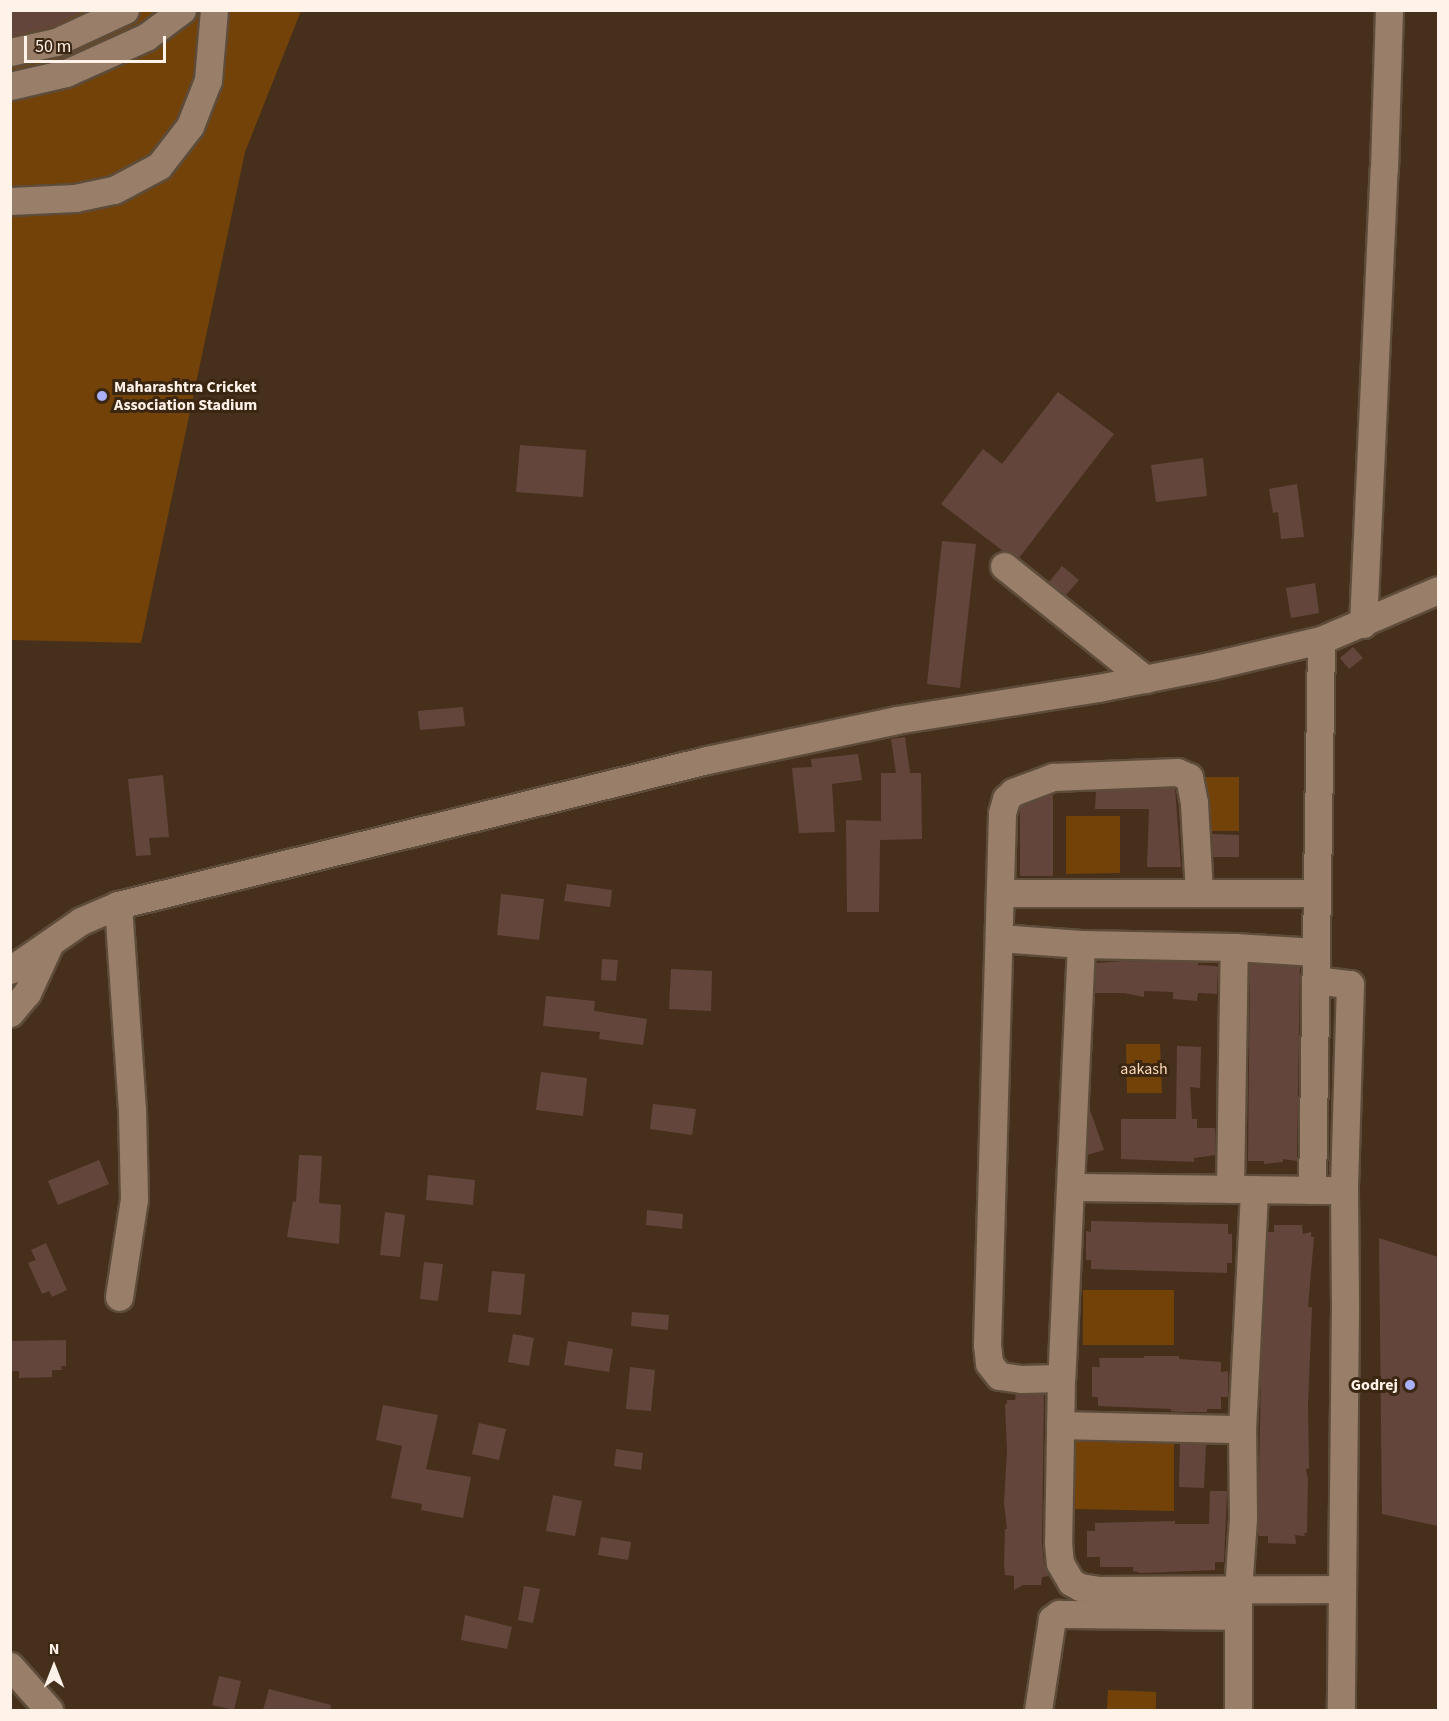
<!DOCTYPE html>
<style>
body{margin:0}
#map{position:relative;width:1449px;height:1721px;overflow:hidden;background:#46301c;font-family:"Source Sans 3",sans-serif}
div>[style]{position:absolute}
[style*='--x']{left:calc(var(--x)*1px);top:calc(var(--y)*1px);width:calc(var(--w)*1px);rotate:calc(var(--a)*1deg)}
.green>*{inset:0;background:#734209}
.building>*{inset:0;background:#63453c}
.roads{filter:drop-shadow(2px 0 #5e4c3b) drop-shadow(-2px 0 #5e4c3b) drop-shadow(0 2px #5e4c3b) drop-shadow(0 -2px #5e4c3b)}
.minor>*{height:27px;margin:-13.5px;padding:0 13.5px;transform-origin:13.5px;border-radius:13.5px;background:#997f69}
.dots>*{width:16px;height:16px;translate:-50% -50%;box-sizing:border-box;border:3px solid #3b2612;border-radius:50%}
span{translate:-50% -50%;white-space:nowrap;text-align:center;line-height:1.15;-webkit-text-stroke:6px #3b2612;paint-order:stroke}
.poi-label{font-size:16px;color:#fef2e9;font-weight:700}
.left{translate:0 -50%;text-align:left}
.right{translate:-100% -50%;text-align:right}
.park-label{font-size:16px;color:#fdd9ba}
.frame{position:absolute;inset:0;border:12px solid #fef2e9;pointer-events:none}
.north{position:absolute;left:24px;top:1637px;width:60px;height:60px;-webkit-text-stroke:4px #3b2612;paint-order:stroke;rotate:0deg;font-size:16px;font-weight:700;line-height:24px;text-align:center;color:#fef2e9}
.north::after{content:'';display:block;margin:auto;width:21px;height:27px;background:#fef2e9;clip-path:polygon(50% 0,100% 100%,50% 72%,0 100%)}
.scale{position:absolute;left:24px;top:36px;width:142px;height:27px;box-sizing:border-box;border:3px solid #fef2e9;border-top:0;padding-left:8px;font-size:18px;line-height:21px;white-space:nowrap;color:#fef2e9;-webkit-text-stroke:4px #3b2612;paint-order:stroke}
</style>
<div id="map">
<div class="green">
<div style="clip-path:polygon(11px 11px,301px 11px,245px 152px,141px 643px,11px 640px)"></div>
<div style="clip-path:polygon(1201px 777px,1239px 777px,1239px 831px,1201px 831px)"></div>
<div style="clip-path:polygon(1066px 816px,1120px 816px,1120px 873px,1066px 874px)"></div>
<div style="clip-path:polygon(1126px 1044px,1160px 1044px,1162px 1093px,1127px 1093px)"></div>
<div style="clip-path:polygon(1083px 1290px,1174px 1290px,1174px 1345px,1083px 1345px)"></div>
<div style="clip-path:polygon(1074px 1430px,1174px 1431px,1174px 1511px,1073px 1509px)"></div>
<div style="clip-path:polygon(1108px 1690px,1156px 1692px,1156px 1710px,1107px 1710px)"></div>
</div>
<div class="building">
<div style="clip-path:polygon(10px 10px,86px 10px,51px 27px,10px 36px)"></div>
<div style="clip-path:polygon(1058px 392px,1114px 434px,1019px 558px,1003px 551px,941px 504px,983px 449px,1002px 464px)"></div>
<div style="clip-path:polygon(520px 445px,586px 450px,583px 497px,516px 492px)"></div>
<div style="clip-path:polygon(1203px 458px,1207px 496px,1156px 502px,1151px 465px)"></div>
<div style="clip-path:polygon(1297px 484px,1304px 537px,1281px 539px,1278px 512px,1273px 513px,1269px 489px)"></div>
<div style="clip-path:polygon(942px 541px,976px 544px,960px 688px,927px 684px)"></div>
<div style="clip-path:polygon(1062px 566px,1079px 580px,1066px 595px,1049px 582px)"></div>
<div style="clip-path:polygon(1315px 583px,1319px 613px,1291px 618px,1286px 588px)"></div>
<div style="clip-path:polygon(1353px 647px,1363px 658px,1349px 669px,1340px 658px)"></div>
<div style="clip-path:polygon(463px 707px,465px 726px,420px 730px,418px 711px)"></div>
<div style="clip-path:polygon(905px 737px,910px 773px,921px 773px,922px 839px,880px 840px,879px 912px,847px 912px,846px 820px,881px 821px,881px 773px,896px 773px,891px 739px)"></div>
<div style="clip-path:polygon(858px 754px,862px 780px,832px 784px,835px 832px,799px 833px,792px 768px,812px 767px,811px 759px)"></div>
<div style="clip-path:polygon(163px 775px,169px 837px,149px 838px,151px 855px,136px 856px,128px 779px)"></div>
<div style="clip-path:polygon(1175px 788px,1181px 867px,1147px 867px,1149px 809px,1095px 809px,1096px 791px)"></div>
<div style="clip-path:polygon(1053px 794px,1053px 876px,1020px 876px,1020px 807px)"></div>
<div style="clip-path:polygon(1212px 834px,1239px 835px,1239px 857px,1213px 857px)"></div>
<div style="clip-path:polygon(567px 884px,612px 890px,610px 907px,564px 901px)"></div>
<div style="clip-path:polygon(501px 894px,544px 899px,539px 940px,497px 935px)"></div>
<div style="clip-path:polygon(602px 959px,618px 960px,616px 981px,601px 980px)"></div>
<div style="clip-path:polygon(1123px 961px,1198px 962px,1198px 965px,1215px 966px,1218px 967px,1217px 994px,1198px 993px,1197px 1001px,1173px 999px,1173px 992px,1144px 991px,1144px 997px,1124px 993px,1095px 993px,1096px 963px)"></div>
<div style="clip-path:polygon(1250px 964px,1300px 967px,1297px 1161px,1283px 1159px,1283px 1162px,1264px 1164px,1264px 1161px,1248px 1161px)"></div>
<div style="clip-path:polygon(671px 969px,712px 971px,711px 1011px,669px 1009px)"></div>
<div style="clip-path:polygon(546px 996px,595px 1001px,594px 1011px,647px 1019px,643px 1045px,599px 1039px,600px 1032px,543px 1026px)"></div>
<div style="clip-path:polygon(1177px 1046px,1201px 1047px,1200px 1088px,1190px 1087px,1192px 1119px,1197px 1119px,1197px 1128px,1215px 1128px,1215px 1155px,1194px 1158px,1194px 1162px,1121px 1159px,1121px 1119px,1176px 1119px)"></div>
<div style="clip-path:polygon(541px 1072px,587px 1078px,583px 1116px,536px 1110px)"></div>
<div style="clip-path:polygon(653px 1104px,696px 1109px,692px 1135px,650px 1129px)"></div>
<div style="clip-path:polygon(1089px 1107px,1104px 1150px,1087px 1155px)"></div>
<div style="clip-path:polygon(299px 1155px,322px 1156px,319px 1203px,341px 1205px,339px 1244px,287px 1237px,293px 1201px,296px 1202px)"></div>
<div style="clip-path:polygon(99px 1160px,109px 1184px,58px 1205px,48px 1181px)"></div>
<div style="clip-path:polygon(428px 1175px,475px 1180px,473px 1205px,426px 1200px)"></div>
<div style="clip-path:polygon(647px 1210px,683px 1214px,682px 1229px,646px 1225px)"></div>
<div style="clip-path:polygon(385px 1212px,405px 1215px,400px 1257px,380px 1255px)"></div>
<div style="clip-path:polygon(1091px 1221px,1228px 1224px,1228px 1234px,1232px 1234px,1232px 1263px,1227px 1263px,1227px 1273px,1091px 1269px,1091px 1260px,1086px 1260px,1086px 1231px,1091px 1232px)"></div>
<div style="clip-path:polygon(1274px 1225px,1302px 1225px,1303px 1234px,1311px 1232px,1311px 1237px,1314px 1237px,1308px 1307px,1312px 1307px,1308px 1405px,1309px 1468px,1306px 1469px,1308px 1479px,1307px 1533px,1304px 1533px,1305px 1536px,1295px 1535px,1296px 1544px,1268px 1543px,1268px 1536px,1259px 1536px,1258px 1532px,1261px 1369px,1268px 1232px,1274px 1232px)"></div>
<div style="clip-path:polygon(1379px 1238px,1438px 1257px,1438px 1526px,1382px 1514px)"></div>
<div style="clip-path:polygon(46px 1243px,67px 1290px,52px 1297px,49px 1291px,42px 1294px,28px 1263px,36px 1260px,31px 1250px)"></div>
<div style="clip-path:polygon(424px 1262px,443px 1264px,438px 1301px,420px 1299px)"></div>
<div style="clip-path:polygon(492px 1271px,525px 1274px,521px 1315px,488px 1312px)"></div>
<div style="clip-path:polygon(632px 1312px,669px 1315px,668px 1330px,631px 1326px)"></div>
<div style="clip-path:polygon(513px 1334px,534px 1338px,529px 1366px,508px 1362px)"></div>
<div style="clip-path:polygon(66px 1340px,66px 1366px,61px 1366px,62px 1370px,52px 1370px,52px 1377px,19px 1378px,19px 1371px,10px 1371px,10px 1341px)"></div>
<div style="clip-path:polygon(568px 1341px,613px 1349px,609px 1372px,564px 1365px)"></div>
<div style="clip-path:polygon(1144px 1356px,1179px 1356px,1179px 1359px,1221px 1362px,1221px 1372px,1228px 1371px,1228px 1397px,1221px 1397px,1221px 1409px,1207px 1409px,1207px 1412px,1181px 1412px,1171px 1411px,1171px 1409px,1098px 1406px,1098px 1397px,1092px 1397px,1092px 1367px,1100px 1367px,1099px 1358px,1144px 1358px)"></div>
<div style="clip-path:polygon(630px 1367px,655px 1370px,651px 1411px,626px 1409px)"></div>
<div style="clip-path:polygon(1016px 1394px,1044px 1394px,1042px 1542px,1044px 1564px,1049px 1576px,1042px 1577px,1041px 1585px,1023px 1585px,1014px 1590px,1014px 1576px,1005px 1575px,1004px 1565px,1005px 1529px,1007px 1529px,1004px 1503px,1007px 1450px,1005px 1404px,1007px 1404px,1007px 1400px,1015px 1400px)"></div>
<div style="clip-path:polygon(383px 1405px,438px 1415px,426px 1469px,471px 1477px,463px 1518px,421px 1510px,422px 1504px,391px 1498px,402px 1446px,376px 1440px)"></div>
<div style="clip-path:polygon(479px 1423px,506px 1429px,499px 1460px,472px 1454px)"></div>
<div style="clip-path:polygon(1180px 1443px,1206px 1444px,1204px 1488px,1179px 1487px)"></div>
<div style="clip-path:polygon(616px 1449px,643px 1453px,641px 1470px,614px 1466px)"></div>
<div style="clip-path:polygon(1210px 1491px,1227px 1491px,1224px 1562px,1215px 1562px,1215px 1570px,1141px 1573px,1133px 1571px,1133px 1567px,1100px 1567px,1100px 1557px,1087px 1557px,1087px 1531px,1095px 1531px,1095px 1523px,1175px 1521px,1175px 1524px,1209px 1524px)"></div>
<div style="clip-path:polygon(553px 1495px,582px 1501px,575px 1536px,546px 1531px)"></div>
<div style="clip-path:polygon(601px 1537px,631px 1542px,628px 1560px,598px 1555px)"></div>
<div style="clip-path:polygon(524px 1586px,540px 1589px,533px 1623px,518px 1620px)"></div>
<div style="clip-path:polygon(465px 1615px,512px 1627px,507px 1649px,461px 1640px)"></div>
<div style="clip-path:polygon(219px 1676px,241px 1681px,234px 1710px,212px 1705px)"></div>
<div style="clip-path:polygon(269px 1689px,331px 1705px,330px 1710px,263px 1710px)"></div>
</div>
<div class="roads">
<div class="minor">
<div style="--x:10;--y:52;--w:47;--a:-12.3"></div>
<div style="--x:56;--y:42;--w:76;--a:-24.9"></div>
<div style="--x:10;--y:86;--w:57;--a:-13.1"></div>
<div style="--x:66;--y:73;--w:88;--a:-24.2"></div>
<div style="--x:146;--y:37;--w:45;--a:-36.9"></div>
<div style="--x:10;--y:201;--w:65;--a:-2.6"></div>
<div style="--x:75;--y:198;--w:40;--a:-12"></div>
<div style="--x:114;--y:190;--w:51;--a:-28.1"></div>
<div style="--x:159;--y:166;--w:51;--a:-52.2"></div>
<div style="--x:190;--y:126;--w:49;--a:-68.6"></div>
<div style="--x:208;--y:80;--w:70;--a:-85.1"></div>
<div style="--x:1004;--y:566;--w:181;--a:38.7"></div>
<div style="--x:1363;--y:624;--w:455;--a:-87.4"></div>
<div style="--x:1384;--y:169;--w:159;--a:-88.2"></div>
<div style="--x:1000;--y:893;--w:316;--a:0"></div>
<div style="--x:118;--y:905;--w:205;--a:86.1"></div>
<div style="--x:132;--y:1110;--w:89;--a:88.7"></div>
<div style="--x:134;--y:1199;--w:99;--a:98.7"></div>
<div style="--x:999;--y:938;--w:82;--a:4.2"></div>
<div style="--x:1081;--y:944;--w:153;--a:1.1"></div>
<div style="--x:1234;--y:947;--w:82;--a:3.5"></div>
<div style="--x:1081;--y:944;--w:434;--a:92.6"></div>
<div style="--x:1061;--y:1378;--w:164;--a:91"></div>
<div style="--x:1058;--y:1542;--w:21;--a:85"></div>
<div style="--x:1060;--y:1563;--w:22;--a:60"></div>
<div style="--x:1071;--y:1582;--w:10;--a:29"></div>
<div style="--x:1080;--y:1587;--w:18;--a:9"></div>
<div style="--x:1098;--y:1590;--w:243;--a:-0.2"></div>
<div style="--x:10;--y:970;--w:86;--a:-34.6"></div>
<div style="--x:81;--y:921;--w:40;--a:-23.4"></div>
<div style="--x:118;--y:905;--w:607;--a:-13.83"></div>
<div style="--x:707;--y:760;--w:193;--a:-11.9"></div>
<div style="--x:896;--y:720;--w:205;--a:-9"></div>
<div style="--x:1098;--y:688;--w:114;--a:-11.1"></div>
<div style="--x:1210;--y:666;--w:114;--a:-13.2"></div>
<div style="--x:1321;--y:640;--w:127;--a:-23.1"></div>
<div style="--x:1315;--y:980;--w:35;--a:7"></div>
<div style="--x:1350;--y:984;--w:206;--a:91.7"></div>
<div style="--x:1344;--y:1190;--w:117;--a:89.5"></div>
<div style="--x:1345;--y:1307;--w:403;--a:90.6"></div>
<div style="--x:10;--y:1013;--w:26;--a:-50"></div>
<div style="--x:27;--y:993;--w:55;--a:-65.3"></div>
<div style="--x:1070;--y:1187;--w:260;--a:0.7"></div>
<div style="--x:1230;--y:1189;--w:242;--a:-89.1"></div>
<div style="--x:1312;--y:1190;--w:550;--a:-89.06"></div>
<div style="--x:1061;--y:1378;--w:40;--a:178.6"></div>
<div style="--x:1021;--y:1379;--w:22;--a:-172"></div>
<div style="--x:999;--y:1376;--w:16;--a:-128"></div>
<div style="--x:989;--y:1363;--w:18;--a:-96"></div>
<div style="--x:987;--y:1345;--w:532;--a:-88.38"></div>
<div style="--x:1002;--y:813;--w:15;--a:-74"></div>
<div style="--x:1006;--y:799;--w:10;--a:-45"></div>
<div style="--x:1013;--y:792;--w:43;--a:-20.6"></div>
<div style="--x:1053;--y:777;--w:124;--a:-2.3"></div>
<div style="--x:1177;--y:772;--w:13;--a:23"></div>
<div style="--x:1189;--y:777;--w:26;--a:79"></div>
<div style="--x:1194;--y:803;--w:90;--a:86.8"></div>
<div style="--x:1060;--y:1425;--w:182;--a:1.3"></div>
<div style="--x:10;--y:1666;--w:59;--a:48.4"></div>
<div style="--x:1038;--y:1710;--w:92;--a:-81.3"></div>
<div style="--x:1052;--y:1619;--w:9;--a:-36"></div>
<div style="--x:1059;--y:1614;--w:179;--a:0.6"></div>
<div style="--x:1238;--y:1710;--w:120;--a:-90"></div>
<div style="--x:1238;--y:1590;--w:72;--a:-86"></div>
<div style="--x:1243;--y:1518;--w:89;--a:-90.6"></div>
<div style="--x:1242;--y:1429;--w:240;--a:-87.1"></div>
</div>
</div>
<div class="dots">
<div style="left:102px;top:396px;background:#a9b0fc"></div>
<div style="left:1410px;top:1385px;background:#a9b0fc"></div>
</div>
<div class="poi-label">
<span class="left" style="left:114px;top:396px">Maharashtra Cricket<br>Association Stadium</span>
<span class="right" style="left:1398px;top:1385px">Godrej</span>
</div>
<div class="park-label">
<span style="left:1144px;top:1069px">aakash</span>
</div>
<div class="frame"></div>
<div class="north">N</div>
<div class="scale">50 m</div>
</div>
